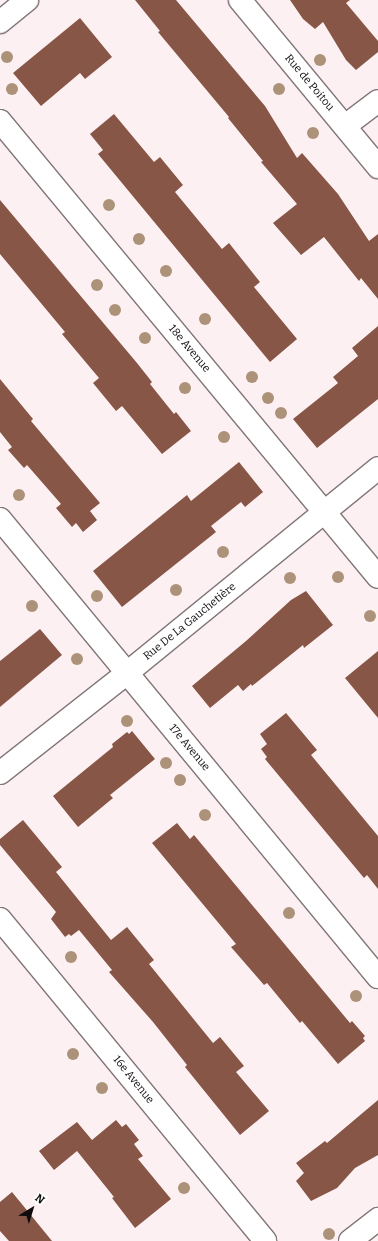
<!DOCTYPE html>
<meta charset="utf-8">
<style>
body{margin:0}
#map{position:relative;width:378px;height:1241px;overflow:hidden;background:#fdf0f2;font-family:Bitter,serif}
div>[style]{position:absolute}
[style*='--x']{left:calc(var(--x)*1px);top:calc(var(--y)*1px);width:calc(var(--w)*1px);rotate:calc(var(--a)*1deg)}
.building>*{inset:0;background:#875647}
.roads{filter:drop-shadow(1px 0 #817678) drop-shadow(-1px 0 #817678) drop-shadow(0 1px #817678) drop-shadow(0 -1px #817678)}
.minor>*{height:22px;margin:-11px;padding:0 11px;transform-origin:11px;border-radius:11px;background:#fff}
.trees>*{width:12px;height:12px;margin:-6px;border-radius:50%;background:#ad927a}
span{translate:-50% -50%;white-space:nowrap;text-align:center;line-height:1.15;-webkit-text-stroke:3px #fff;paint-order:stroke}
.street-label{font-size:11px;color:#100c0d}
.north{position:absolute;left:12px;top:1189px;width:40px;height:40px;-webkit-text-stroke:3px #fff;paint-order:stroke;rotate:38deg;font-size:11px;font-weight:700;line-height:16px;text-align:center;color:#100c0d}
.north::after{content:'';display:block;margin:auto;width:14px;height:18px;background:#100c0d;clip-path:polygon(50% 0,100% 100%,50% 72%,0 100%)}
</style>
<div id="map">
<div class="building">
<div style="clip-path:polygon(135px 0,176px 0,265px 106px,297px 158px,302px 153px,338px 194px,369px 241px,378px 234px,378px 299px,361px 278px,359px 281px,324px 237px,301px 255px,273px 223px,297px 204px,261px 162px,263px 161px,228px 118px,229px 117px,158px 32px,160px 31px)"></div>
<div style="clip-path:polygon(290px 0,350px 0,346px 3px,378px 41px,378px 52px,356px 70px,346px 60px,323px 22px,315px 29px,303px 19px)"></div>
<div style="clip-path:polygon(80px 18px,112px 57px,85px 79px,80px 73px,41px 106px,13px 73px)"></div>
<div style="clip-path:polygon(114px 114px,154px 162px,160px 157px,183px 185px,175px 192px,222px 249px,229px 243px,260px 282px,254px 287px,297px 339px,270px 362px,98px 154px,103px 150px,90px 134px)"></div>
<div style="clip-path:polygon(0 200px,137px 363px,152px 382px,150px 384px,174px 414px,176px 412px,191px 431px,162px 454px,122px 406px,116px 411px,93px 383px,99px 378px,62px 334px,65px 332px,0 254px)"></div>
<div style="clip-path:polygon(378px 326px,378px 399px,317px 448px,293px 419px,338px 383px,333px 377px,358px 356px,352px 348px)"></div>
<div style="clip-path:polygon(0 379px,33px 419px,31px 421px,100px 503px,90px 511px,97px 520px,83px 532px,76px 523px,72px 527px,56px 508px,61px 504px,27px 465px,24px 468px,8px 450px,12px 447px,0 432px)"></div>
<div style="clip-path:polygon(239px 462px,263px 492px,245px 507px,241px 502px,211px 526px,216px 532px,122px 607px,93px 571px,187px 495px,191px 501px)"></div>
<div style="clip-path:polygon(306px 591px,333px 625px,304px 648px,303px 645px,252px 686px,251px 684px,243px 691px,238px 685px,210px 708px,192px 686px,246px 641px,291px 600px)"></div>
<div style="clip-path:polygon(40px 629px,62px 655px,0 707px,0 661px)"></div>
<div style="clip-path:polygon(378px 651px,378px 718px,345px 678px)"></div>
<div style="clip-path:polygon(286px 713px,317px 750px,311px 755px,378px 836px,378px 889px,367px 875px,364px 878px,265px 759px,267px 757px,261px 749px,267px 744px,260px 734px)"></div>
<div style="clip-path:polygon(132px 731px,155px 759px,110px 795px,113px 798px,78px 827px,53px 796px,113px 747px,112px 744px,127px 732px,129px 734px)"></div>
<div style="clip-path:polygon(23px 820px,62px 867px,56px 872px,111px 940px,127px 927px,154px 960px,149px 964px,213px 1043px,220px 1037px,244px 1066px,236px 1072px,269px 1111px,240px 1135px,185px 1067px,187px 1065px,153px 1022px,109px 972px,112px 970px,79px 930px,71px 936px,69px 934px,65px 937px,51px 919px,56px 912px,0 845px,0 839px)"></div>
<div style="clip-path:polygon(177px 823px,190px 839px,194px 835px,350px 1023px,352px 1021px,365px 1036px,363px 1038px,365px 1041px,338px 1064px,302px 1021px,300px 1023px,267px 983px,264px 985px,231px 947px,236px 944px,152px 843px)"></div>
<div style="clip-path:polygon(378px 1100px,378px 1155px,355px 1168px,337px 1188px,311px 1201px,296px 1181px,304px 1173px,296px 1163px,325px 1141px,327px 1143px)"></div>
<div style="clip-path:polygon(116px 1120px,122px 1127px,126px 1124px,139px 1140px,134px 1144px,143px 1156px,138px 1159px,171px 1199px,135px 1228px,112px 1198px,114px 1197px,77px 1151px,54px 1170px,39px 1151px,77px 1122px,92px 1140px)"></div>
<div style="clip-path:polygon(12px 1192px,52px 1241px,9px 1241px,0 1231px,0 1202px)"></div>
</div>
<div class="roads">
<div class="minor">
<div style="--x:240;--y:0;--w:217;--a:50.4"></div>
<div style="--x:0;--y:22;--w:35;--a:-39"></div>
<div style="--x:0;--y:121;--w:592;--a:50.34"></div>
<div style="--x:345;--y:126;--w:41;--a:-37.1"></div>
<div style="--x:0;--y:519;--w:594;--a:50.47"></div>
<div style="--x:0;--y:773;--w:162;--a:-38.2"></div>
<div style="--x:127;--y:673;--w:324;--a:-39.2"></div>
<div style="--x:0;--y:919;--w:417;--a:50.5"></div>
<div style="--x:350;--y:1241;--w:36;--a:-38"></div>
</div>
</div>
<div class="trees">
<div style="left:7px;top:57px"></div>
<div style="left:320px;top:60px"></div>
<div style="left:12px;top:89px"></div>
<div style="left:279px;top:89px"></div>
<div style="left:313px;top:133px"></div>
<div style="left:109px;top:205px"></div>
<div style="left:139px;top:239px"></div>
<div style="left:166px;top:271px"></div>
<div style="left:97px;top:285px"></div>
<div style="left:115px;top:310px"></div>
<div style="left:205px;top:319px"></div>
<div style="left:145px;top:338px"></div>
<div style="left:252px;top:377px"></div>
<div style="left:185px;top:388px"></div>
<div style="left:268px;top:398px"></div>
<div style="left:281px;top:413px"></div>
<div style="left:224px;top:437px"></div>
<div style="left:19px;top:495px"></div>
<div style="left:223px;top:552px"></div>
<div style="left:338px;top:577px"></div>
<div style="left:290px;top:578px"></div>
<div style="left:176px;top:590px"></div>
<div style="left:97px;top:596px"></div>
<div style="left:32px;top:606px"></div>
<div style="left:370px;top:616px"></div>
<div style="left:77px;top:659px"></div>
<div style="left:127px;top:721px"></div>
<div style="left:166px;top:763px"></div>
<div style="left:180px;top:780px"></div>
<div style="left:205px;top:815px"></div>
<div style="left:289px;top:913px"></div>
<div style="left:71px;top:957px"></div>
<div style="left:356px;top:996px"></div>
<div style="left:73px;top:1054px"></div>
<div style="left:102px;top:1088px"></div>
<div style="left:184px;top:1188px"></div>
<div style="left:329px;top:1234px"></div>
</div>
<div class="street-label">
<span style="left:309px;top:83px;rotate:50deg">Rue de Poitou</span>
<span style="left:189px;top:349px;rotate:50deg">18e Avenue</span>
<span style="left:190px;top:622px;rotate:-39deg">Rue De La Gauchetière</span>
<span style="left:189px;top:748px;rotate:50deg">17e Avenue</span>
<span style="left:133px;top:1080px;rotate:51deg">16e Avenue</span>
</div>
<div class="north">N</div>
</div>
